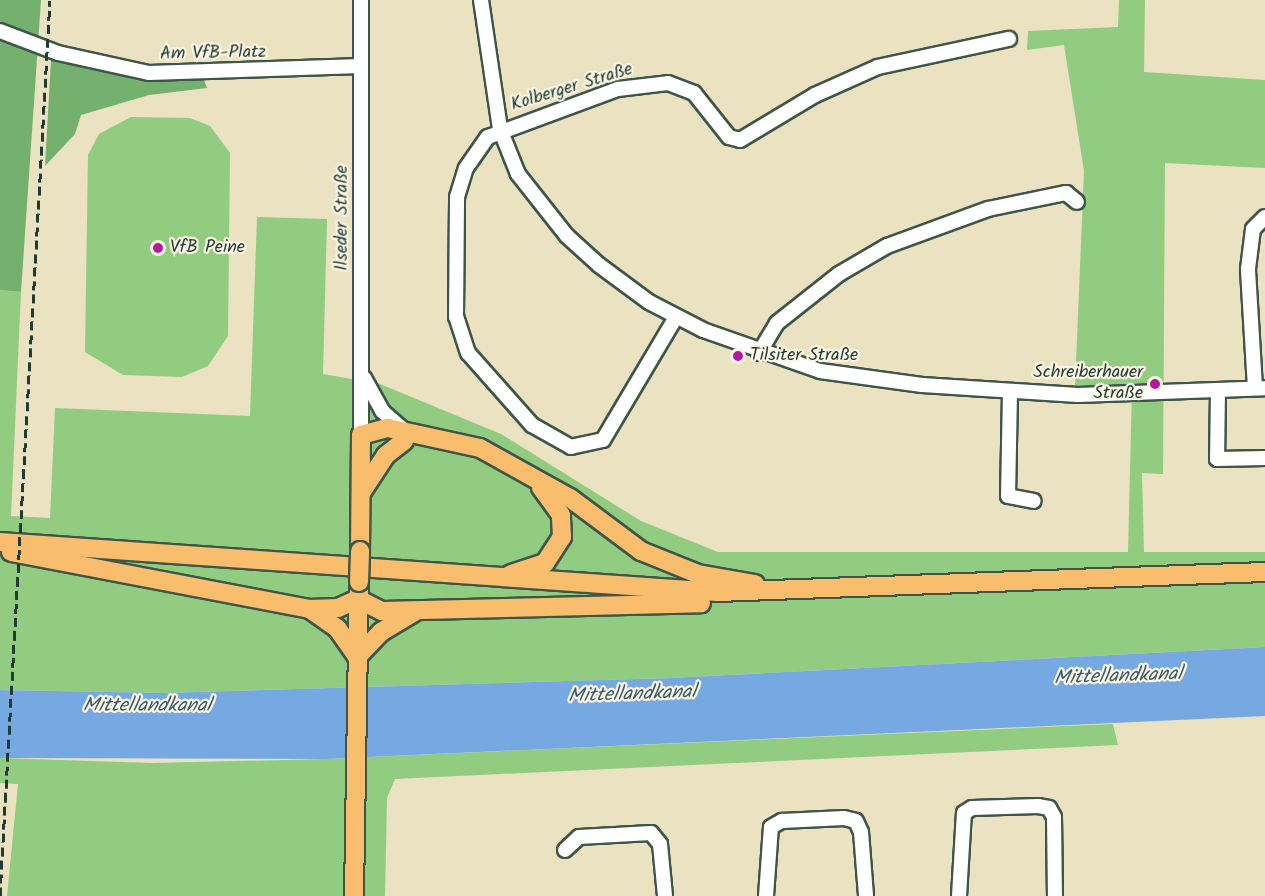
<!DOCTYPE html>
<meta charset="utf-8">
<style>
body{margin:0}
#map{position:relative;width:1265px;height:896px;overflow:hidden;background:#eae2c0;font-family:Kalam,sans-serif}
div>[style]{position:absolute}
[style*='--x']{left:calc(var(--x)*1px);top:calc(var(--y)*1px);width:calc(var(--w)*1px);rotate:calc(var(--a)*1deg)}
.green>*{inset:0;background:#91cc80}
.forest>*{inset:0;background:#74b06e}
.water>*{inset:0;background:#76a8e1}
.roads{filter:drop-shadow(2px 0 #3d5649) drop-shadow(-2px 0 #3d5649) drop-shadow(0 2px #3d5649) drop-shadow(0 -2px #3d5649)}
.minor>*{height:14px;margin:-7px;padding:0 7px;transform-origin:7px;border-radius:7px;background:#fff}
.major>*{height:18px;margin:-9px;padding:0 9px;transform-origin:9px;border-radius:9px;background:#f9be6d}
.rail>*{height:3px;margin-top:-1.5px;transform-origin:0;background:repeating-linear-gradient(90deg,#1f3d34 0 9px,transparent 0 13.5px)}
.bridges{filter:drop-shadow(2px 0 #3d5649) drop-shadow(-2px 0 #3d5649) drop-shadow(0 2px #3d5649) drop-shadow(0 -2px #3d5649)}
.major-bridge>*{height:18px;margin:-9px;padding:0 9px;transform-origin:9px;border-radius:9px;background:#f9be6d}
.dots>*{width:16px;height:16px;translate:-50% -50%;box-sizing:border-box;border:3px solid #fcf5e5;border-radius:50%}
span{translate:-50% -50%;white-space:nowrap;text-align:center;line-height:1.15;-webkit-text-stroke:4.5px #fcf5e5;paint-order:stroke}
.street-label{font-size:18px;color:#1f3d34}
.poi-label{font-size:18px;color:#1f3d34}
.left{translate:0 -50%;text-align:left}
.right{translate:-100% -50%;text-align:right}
.water-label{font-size:20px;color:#395d68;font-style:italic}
</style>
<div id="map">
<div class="green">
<div style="clip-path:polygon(1119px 0,1145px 0,1144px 72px,1265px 80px,1265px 168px,1165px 163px,1163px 474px,1142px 473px,1144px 552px,1265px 552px,1265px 647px,671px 678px,164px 693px,0 690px,0 290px,21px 292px,11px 516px,50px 518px,55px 408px,250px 416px,257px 217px,327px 219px,323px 374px,380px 384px,501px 434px,641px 521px,718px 552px,1128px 552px,1132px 389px,1075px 387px,1084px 171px,1064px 45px,1027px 50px,1028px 31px,1118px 27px)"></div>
<div style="clip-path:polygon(131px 117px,190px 118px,210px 126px,230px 153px,228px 336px,208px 366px,182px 377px,123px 375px,85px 352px,88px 155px,99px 134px)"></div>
<div style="clip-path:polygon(1113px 724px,1118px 745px,395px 779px,387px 798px,385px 896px,7px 896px,18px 784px,0 783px,0 758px,152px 763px,325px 759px)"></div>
</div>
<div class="forest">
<div style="clip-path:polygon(0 0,41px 0,21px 292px,0 290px)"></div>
<div style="clip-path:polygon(51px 60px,118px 75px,204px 80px,207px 88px,149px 95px,81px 115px,75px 134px,45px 166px)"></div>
</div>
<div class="water">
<div style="clip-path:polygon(1265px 647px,1265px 716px,325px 759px,0 758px,0 690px,164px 693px,671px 678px)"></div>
</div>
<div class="roads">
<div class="minor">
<div style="--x:481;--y:0;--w:130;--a:81.6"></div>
<div style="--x:500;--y:129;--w:48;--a:68.2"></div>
<div style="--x:518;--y:174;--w:79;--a:51.7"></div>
<div style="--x:567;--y:236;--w:43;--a:42.2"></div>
<div style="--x:599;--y:265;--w:62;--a:36.5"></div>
<div style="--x:649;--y:302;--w:61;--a:27.4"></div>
<div style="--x:703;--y:330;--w:124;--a:19.3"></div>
<div style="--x:820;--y:371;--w:103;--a:7.8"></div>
<div style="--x:922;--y:385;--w:156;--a:3.7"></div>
<div style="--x:1078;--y:395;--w:187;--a:-2.1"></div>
<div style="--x:0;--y:31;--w:62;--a:20.8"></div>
<div style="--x:58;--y:53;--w:93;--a:12.4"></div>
<div style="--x:149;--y:73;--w:212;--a:-1.9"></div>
<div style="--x:676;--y:317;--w:143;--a:120.7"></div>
<div style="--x:603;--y:440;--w:33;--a:168"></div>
<div style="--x:571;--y:447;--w:45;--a:-150.6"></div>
<div style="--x:532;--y:425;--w:96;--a:-131.6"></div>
<div style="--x:468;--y:353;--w:38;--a:-108"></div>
<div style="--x:456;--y:317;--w:120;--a:-89.5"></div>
<div style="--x:457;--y:197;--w:30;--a:-73"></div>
<div style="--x:466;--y:168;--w:38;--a:-55"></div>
<div style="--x:488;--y:137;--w:139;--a:-20.3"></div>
<div style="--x:618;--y:89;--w:50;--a:-6.8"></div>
<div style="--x:668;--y:83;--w:28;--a:21"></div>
<div style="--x:694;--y:93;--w:56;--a:51.5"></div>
<div style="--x:729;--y:137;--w:11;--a:15"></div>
<div style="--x:740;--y:140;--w:87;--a:-31"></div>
<div style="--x:815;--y:95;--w:69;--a:-24"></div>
<div style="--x:878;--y:67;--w:134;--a:-12.1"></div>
<div style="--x:759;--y:353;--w:35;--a:-59"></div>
<div style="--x:777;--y:323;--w:79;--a:-38.3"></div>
<div style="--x:839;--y:274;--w:56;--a:-30.3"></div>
<div style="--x:887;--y:246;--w:108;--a:-20.1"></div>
<div style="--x:988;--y:209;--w:80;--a:-11.6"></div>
<div style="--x:1066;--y:193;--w:14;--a:39"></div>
<div style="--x:364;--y:378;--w:38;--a:61"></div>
<div style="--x:382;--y:411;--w:29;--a:41"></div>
<div style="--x:1255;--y:388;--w:119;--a:-93.4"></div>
<div style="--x:1248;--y:269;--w:40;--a:-82.9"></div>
<div style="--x:1253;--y:229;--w:17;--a:-45"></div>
<div style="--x:1218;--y:391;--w:68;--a:90.8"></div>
<div style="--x:1217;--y:459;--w:48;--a:-1.2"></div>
<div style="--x:1010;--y:393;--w:103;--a:91.1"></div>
<div style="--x:1008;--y:496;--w:26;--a:11"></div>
<div style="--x:361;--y:435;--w:435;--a:-90"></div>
<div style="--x:565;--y:850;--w:19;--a:-43"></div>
<div style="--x:579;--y:837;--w:72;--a:-3.2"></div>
<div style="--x:651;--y:833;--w:14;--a:51"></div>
<div style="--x:660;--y:844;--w:52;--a:84.5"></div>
<div style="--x:766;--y:896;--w:69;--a:-85.9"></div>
<div style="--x:771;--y:827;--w:13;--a:-29"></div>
<div style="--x:782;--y:821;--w:62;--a:-2.8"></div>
<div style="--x:844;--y:818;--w:12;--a:14"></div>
<div style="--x:856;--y:821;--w:12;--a:66"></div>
<div style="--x:861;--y:832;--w:64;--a:85.5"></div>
<div style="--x:959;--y:896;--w:83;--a:-86.6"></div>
<div style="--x:964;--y:813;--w:9;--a:-32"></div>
<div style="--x:972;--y:808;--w:66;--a:-1.7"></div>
<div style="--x:1038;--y:806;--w:11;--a:10"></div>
<div style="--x:1049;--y:808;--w:10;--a:61"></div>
<div style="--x:1054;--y:817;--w:79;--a:89.3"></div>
</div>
<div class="major">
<div style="--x:361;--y:435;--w:28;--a:-15"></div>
<div style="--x:388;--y:428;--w:94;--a:12.3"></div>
<div style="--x:480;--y:448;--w:103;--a:29.1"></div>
<div style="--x:570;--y:498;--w:89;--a:36.7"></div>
<div style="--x:641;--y:551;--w:61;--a:22"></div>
<div style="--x:698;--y:574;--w:58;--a:10"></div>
<div style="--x:361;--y:493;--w:45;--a:-56.7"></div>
<div style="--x:386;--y:455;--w:23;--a:-38"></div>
<div style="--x:0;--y:542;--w:719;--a:3.99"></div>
<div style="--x:717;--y:592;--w:548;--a:-2.09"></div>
<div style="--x:360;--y:551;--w:116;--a:-89.5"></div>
<div style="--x:11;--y:552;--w:303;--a:10.8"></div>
<div style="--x:309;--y:609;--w:29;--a:-2"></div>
<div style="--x:338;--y:608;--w:22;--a:-24"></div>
<div style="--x:511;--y:574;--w:36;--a:-18"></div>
<div style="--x:545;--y:563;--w:31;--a:-57"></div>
<div style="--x:562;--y:537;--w:22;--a:-93"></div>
<div style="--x:561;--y:515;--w:34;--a:-126"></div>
<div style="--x:358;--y:599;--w:27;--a:27"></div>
<div style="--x:382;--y:611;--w:319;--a:-1.4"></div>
<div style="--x:311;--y:610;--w:32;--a:35"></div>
<div style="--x:337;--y:628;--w:35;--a:55"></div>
<div style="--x:357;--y:657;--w:35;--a:-46"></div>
<div style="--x:381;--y:632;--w:39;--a:-31"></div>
<div style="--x:354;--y:896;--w:307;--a:-89.1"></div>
</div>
</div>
<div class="rail">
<div style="--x:0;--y:896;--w:897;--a:-86.81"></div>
</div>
<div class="bridges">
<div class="major-bridge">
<div style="--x:359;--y:582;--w:31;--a:-88"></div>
</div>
</div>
<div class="dots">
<div style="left:158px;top:248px;background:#b5179e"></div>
<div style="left:738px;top:356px;background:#b5179e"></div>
<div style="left:1155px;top:384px;background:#b5179e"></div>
</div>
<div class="street-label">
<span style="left:213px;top:54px;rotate:-1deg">Am VfB-Platz</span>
<span style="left:572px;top:88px;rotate:-17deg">Kolberger Straße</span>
<span style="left:343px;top:218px;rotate:-90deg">Ilseder Straße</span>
</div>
<div class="poi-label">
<span class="left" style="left:170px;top:248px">VfB Peine</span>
<span class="left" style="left:750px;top:356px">Tilsiter Straße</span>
<span class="right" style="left:1143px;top:384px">Schreiberhauer<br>Straße</span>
</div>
<div class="water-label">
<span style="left:1118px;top:677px;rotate:-2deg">Mittellandkanal</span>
<span style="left:632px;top:695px;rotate:-2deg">Mittellandkanal</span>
<span style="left:147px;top:706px">Mittellandkanal</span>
</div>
</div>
